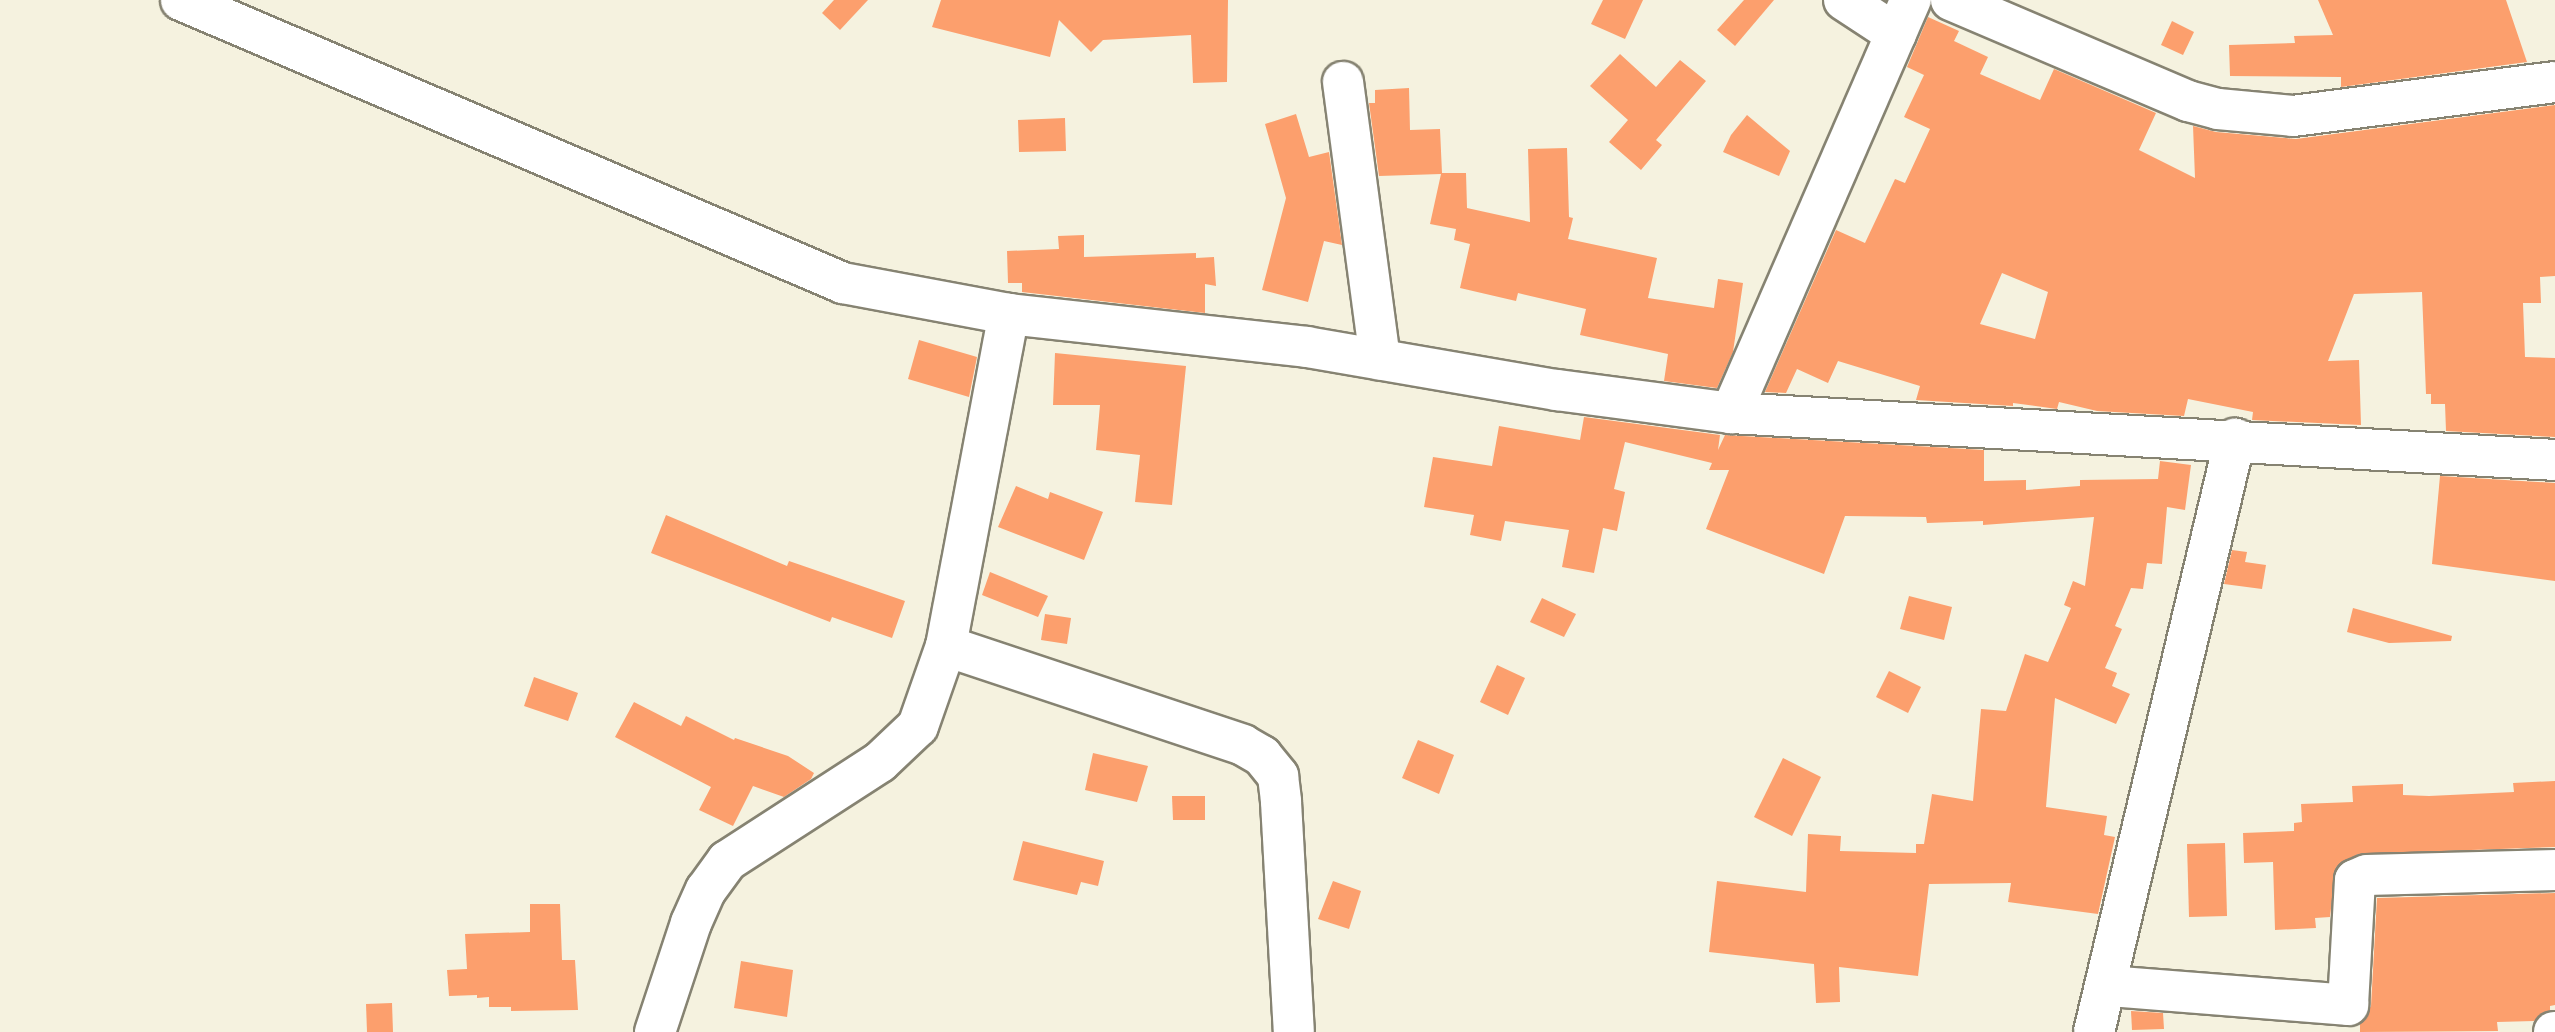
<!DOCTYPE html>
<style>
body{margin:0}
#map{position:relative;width:2555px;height:1032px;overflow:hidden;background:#f5f2df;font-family:Jost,sans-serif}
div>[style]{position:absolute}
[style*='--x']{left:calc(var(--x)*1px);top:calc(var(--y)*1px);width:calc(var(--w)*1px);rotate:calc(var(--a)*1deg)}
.building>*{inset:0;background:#fc9f6d}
.roads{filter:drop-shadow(2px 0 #868372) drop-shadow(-2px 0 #868372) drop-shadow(0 2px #868372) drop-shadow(0 -2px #868372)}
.minor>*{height:40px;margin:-20px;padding:0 20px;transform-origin:20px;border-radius:20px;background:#fff}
span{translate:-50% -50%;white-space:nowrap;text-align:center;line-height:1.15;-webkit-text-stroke:7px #fffefb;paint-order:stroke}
</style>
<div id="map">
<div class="building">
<div style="clip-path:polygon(834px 0,868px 0,840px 30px,822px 13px)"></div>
<div style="clip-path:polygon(941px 0,1228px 0,1227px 82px,1193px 83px,1191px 35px,1103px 40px,1091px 52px,1059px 20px,1050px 57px,932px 27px)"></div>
<div style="clip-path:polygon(1603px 0,1643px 0,1625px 39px,1591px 24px)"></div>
<div style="clip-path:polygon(1744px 0,1774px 0,1735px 46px,1717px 30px)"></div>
<div style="clip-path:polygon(2318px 0,2506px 0,2527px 62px,2341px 87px,2341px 77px,2230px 76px,2229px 45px,2295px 43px,2294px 36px,2333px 35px)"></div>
<div style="clip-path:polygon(evenodd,1928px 17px,1959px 31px,1954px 41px,1988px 57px,1980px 74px,2040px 100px,2054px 69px,2156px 113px,2139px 150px,2195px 178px,2193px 126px,2216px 132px,2296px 139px,2555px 105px,2555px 276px,2540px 277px,2541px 303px,2523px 303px,2525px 357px,2555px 358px,2555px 437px,2446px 431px,2445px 404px,2431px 404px,2431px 394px,2426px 394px,2422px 292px,2354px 294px,2328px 361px,2359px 360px,2361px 425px,2252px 420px,2253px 412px,2188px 399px,2184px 416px,2097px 411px,2059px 402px,2057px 409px,2013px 403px,2013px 406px,1916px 400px,1920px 386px,1838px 361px,1828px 383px,1797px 369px,1786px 393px,1765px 392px,1836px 230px,1865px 243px,1895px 179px,1905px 183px,1930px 129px,1904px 117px,1924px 75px,1907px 67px,1928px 17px,2002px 273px,2048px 292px,2035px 339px,1980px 324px,2002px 273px)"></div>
<div style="clip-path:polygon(2172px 21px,2194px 32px,2183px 55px,2161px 45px)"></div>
<div style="clip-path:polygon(1620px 54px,1656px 87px,1680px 60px,1706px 81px,1656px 140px,1662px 145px,1641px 170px,1609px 142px,1628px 120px,1590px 86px)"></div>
<div style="clip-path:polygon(1409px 88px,1410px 130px,1440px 129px,1442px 173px,1466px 173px,1467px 208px,1530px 222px,1528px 149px,1567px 148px,1569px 217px,1573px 218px,1568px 239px,1657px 258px,1648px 298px,1714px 308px,1718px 279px,1743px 283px,1733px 352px,1717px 388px,1664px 381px,1668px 354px,1580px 335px,1586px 309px,1518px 293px,1516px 301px,1460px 288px,1470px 244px,1454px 240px,1456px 229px,1430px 224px,1441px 174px,1379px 176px,1369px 103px,1375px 103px,1375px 90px)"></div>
<div style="clip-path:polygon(1296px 114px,1309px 157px,1329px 152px,1342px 245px,1324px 241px,1308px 302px,1262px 290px,1286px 198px,1265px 124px)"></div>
<div style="clip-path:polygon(1747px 115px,1790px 151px,1779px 176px,1723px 152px,1731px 135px)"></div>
<div style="clip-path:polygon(1065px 118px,1066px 151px,1019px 152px,1018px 120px)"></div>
<div style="clip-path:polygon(1084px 235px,1084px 257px,1196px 253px,1196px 258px,1214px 257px,1216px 286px,1205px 284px,1205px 313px,1022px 292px,1022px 283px,1008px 283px,1007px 251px,1059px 249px,1058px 236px)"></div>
<div style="clip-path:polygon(919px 340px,977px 357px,969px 397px,908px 379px)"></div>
<div style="clip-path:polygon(1055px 353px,1186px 366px,1172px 505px,1135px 502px,1140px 455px,1096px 450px,1100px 405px,1053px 405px)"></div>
<div style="clip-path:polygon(1584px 417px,1720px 435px,1718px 450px,1725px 435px,1984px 450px,1984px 481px,2026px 480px,2026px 490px,2080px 486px,2080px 480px,2158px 479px,2160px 461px,2191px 465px,2185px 510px,2167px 507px,2162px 564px,2147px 563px,2143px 589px,2131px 588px,2115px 626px,2122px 629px,2105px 668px,2117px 673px,2112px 686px,2130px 694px,2116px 724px,2055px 698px,2046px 807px,2107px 816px,2104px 835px,2115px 837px,2098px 914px,2008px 902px,2011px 883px,1929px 884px,1918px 976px,1839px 967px,1840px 1002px,1816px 1003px,1814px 964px,1709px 952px,1717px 881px,1806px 892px,1808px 834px,1841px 836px,1840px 851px,1916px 853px,1916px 844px,1924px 844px,1932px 794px,1973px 801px,1981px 709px,2006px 711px,2025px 654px,2048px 662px,2071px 608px,2064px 605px,2073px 581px,2085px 586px,2094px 517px,1983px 525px,1983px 521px,1927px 523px,1926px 517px,1845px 516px,1824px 574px,1706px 529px,1729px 470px,1709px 470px,1712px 463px,1625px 442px,1614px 489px,1625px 492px,1617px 531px,1603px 528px,1594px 573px,1562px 567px,1569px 530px,1505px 521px,1501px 541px,1470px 535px,1474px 515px,1424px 507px,1433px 457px,1492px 466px,1499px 426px,1580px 440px)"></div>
<div style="clip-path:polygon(2440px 476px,2555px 483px,2555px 581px,2432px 564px)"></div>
<div style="clip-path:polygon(1016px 486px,1048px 499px,1050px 492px,1103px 512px,1084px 560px,998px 527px)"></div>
<div style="clip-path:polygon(666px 515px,787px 566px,789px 561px,905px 601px,892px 638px,832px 617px,830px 622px,651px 553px)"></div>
<div style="clip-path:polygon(2232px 550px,2247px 552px,2245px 562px,2266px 565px,2262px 589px,2224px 584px)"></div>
<div style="clip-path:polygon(990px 572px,1048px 596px,1038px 617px,982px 595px)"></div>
<div style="clip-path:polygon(1909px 596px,1952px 607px,1944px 640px,1900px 629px)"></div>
<div style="clip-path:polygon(1542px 598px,1576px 614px,1564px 637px,1530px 622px)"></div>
<div style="clip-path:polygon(2353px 608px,2452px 636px,2451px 641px,2389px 643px,2347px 632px)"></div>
<div style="clip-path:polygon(1045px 614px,1071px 618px,1067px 644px,1041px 640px)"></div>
<div style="clip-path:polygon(1497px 665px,1525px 678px,1508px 715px,1480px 702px)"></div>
<div style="clip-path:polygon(1889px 671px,1921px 687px,1908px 713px,1876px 697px)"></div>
<div style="clip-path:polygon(534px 677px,578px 693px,568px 721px,524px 706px)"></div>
<div style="clip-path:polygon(634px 702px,681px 726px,686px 716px,734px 740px,735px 738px,788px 756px,814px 773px,811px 779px,784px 797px,753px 786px,733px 826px,699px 810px,711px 787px,615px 737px)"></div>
<div style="clip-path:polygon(1418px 740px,1454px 755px,1439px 794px,1402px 778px)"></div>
<div style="clip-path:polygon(1093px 753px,1148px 766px,1137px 802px,1085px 790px)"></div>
<div style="clip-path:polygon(1783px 758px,1821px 777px,1792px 836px,1754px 817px)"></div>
<div style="clip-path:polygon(2555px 781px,2555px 847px,2358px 854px,2336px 867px,2330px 917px,2315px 918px,2316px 928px,2275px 930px,2273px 862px,2244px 863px,2243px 833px,2294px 831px,2294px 823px,2302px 822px,2301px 804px,2353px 802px,2352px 786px,2403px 784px,2403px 795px,2429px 796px,2514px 792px,2513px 783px)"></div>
<div style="clip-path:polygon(1172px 796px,1205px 796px,1205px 820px,1173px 820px)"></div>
<div style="clip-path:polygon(1023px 841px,1104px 861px,1098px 886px,1081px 882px,1077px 895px,1013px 880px)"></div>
<div style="clip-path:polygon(2225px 843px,2227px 916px,2189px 917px,2187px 844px)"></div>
<div style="clip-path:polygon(1333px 881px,1361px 891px,1349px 929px,1318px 919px)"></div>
<div style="clip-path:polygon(2555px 893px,2555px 1005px,2550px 1006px,2550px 1010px,2534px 1021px,2497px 1022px,2498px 1031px,2360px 1032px,2360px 1024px,2371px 1006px,2377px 898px)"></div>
<div style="clip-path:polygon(530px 904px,560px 904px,562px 960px,575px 960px,578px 1010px,511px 1011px,511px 1007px,489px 1007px,489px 997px,477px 998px,477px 995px,449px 996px,447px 970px,467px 969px,465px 934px,530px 932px)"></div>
<div style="clip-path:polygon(741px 961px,793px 970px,787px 1017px,734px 1008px)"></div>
<div style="clip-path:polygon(392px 1003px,393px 1032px,367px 1032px,366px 1004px)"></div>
<div style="clip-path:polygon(2131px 1011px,2163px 1013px,2164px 1029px,2132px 1030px)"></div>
</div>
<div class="roads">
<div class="minor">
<div style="--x:181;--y:0;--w:720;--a:23.15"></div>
<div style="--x:843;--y:283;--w:169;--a:10.6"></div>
<div style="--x:1009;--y:314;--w:300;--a:6.3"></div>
<div style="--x:1307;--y:347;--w:254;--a:9.8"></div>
<div style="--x:1557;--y:390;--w:176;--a:7.5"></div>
<div style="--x:1731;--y:413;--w:825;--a:3.26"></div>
<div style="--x:1844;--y:0;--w:62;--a:33.2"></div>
<div style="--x:1951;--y:0;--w:258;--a:23.1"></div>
<div style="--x:2188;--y:101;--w:31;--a:15"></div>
<div style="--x:2218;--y:109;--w:75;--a:5.3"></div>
<div style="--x:2293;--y:116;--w:264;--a:-7.4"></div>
<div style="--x:1343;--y:82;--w:280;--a:82.4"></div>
<div style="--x:1731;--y:413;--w:451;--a:-66.5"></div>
<div style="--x:946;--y:646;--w:313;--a:18.4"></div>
<div style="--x:1243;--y:745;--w:22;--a:30"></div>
<div style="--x:1262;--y:756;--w:26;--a:51"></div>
<div style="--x:1278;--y:776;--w:26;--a:83"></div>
<div style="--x:1281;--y:802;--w:230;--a:86.8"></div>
<div style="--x:2108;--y:986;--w:241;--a:4.5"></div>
<div style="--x:2348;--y:1005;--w:125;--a:-86.8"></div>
<div style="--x:2355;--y:880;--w:13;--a:-23"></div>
<div style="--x:2367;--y:875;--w:188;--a:-1.5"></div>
<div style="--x:655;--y:1032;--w:115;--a:-71.7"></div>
<div style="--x:691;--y:923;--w:36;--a:-66"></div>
<div style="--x:706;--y:890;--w:36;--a:-54"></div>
<div style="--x:727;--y:861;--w:182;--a:-32.9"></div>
<div style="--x:880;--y:762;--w:52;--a:-43.5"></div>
<div style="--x:918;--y:726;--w:85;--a:-70.7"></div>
<div style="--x:946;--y:646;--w:338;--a:-79.3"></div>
<div style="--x:2094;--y:1032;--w:610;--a:-76.62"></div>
<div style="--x:2554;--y:1032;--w:1;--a:0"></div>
</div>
</div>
</div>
